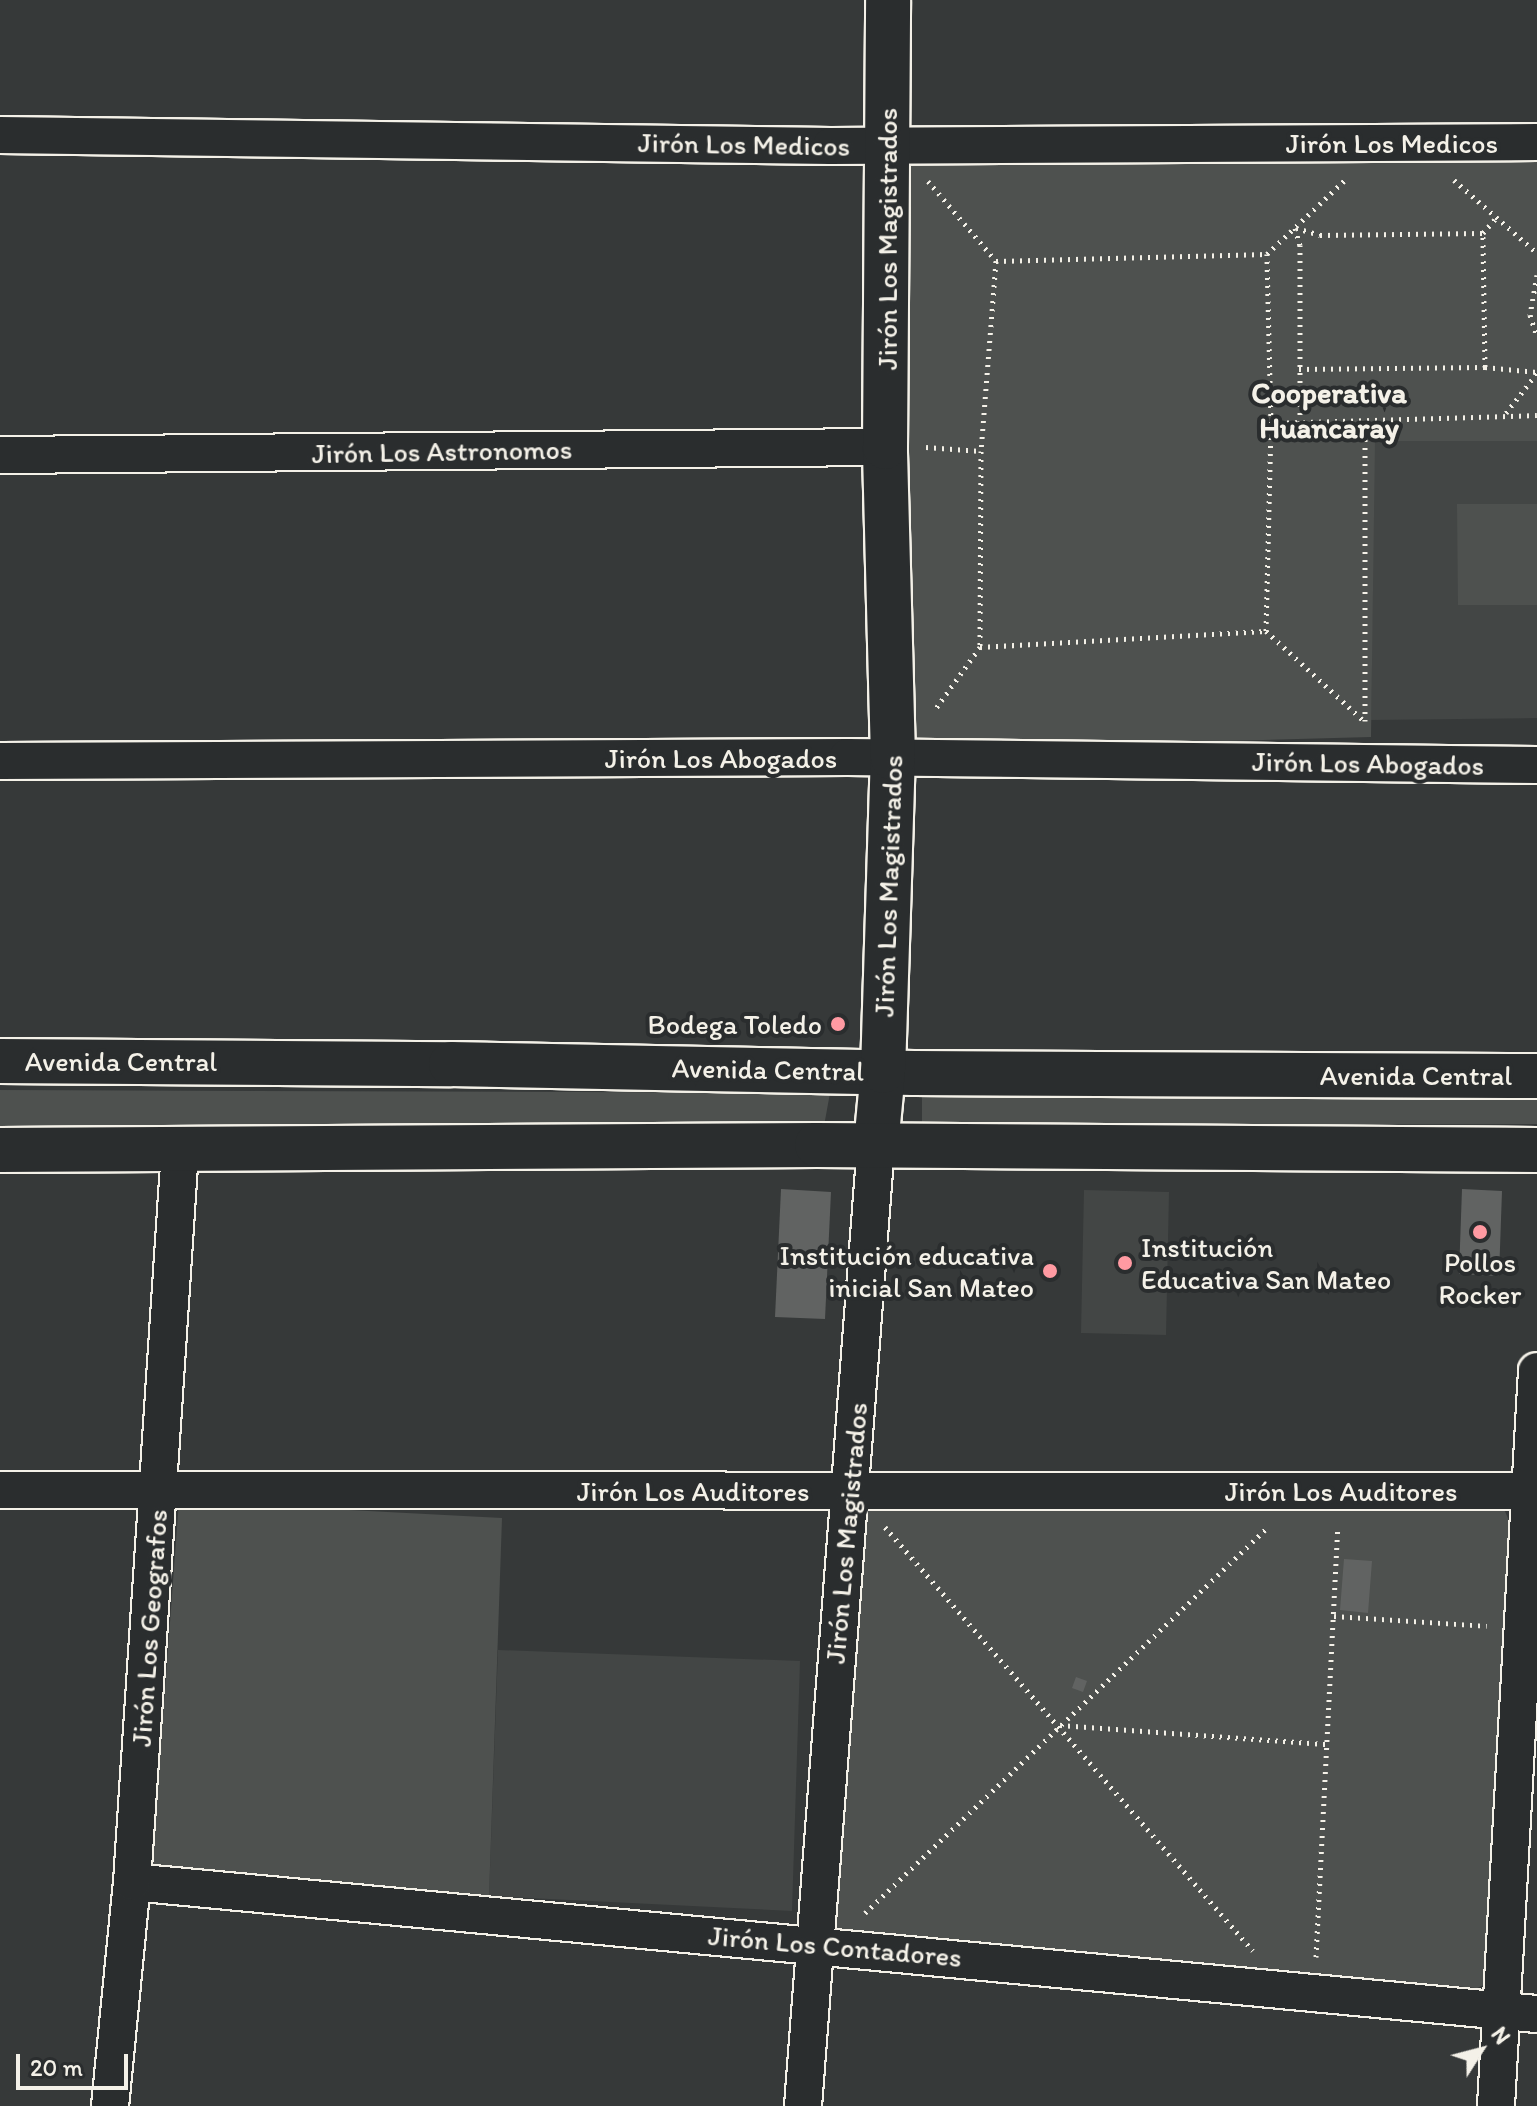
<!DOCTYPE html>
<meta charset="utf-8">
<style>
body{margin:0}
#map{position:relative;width:1537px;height:2106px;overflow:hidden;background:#363939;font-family:Itim,sans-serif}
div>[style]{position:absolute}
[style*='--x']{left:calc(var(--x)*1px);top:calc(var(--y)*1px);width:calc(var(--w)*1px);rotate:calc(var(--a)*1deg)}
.built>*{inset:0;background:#434645}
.green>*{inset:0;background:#4e514f}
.building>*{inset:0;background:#616362}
.path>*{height:5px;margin-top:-2.5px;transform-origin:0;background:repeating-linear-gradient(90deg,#f4f1e8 0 2px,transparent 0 8px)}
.roads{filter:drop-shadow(2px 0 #f4f1e8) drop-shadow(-2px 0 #f4f1e8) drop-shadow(0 2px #f4f1e8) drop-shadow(0 -2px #f4f1e8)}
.street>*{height:36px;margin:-18px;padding:0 18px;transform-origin:18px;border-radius:18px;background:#2a2d2e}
.secondary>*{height:44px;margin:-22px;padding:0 22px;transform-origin:22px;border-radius:22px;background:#2a2d2e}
.dots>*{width:22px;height:22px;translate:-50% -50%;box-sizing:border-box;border:4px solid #2a2d2e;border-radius:50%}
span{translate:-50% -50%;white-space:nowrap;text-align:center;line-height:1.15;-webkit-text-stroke:8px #2a2d2e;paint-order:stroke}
.street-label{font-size:28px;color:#f4f1e8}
.poi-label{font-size:28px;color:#f4f1e8}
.right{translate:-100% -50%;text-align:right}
.left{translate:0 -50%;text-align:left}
.neighbourhood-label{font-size:30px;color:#f4f1e8;font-weight:700}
.north{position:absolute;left:1441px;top:2010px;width:80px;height:80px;-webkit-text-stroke:6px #2a2d2e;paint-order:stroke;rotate:54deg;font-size:22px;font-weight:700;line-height:32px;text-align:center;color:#f4f1e8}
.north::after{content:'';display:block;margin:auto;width:28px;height:36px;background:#f4f1e8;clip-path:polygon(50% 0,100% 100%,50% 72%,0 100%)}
.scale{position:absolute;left:16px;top:2054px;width:112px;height:36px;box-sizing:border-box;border:4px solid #f4f1e8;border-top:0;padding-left:10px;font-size:24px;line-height:28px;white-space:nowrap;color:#f4f1e8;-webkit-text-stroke:6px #2a2d2e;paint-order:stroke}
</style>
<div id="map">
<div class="built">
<div style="clip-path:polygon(1374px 440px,1537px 441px,1537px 718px,1371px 720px)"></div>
<div style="clip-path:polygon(1084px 1190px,1169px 1192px,1166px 1335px,1081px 1333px)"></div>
<div style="clip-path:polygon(498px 1650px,800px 1661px,792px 1911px,489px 1896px)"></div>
</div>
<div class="green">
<div style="clip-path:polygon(1537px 155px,1537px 441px,1375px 441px,1371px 737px,913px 750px,896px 711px,904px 177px,909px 163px)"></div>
<div style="clip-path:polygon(1457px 504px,1537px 504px,1537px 605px,1458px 605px)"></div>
<div style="clip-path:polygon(0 1090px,830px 1093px,824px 1126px,0 1128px)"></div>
<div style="clip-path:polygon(1537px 1090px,1537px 1124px,922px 1126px,922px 1097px)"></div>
<div style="clip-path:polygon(179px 1501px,502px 1518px,489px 1896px,152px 1865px)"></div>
<div style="clip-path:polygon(1486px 1504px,1504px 1509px,1510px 1523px,1487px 1978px,1484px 1985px,1477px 1988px,844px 1935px,831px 1927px,861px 1523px,866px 1511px)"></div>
</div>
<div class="building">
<div style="clip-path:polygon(781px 1189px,831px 1192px,825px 1319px,775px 1317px)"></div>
<div style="clip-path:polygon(1462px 1189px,1502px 1191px,1499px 1276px,1459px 1274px)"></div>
<div style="clip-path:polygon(1344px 1559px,1372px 1561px,1368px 1613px,1340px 1610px)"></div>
<div style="clip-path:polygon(1076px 1677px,1087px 1681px,1083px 1692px,1072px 1688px)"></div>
</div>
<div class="path">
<div style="--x:1454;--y:180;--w:111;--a:41.3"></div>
<div style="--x:928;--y:181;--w:105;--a:49.6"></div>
<div style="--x:996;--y:261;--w:191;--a:94.5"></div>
<div style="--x:981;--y:451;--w:196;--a:90.3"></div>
<div style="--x:980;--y:647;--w:79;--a:125.7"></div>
<div style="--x:1295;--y:228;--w:18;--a:74"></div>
<div style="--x:1300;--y:245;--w:178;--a:90"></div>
<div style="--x:1296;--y:228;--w:25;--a:16"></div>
<div style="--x:1320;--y:235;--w:163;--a:-0.7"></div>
<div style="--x:996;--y:261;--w:271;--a:-1.5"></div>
<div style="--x:1267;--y:254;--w:108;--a:-43.5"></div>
<div style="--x:1537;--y:275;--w:41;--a:99.9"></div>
<div style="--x:1530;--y:315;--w:23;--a:72"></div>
<div style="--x:1485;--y:367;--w:134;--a:-90.9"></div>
<div style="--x:1483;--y:233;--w:23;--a:-49"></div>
<div style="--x:1299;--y:369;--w:186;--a:-0.6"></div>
<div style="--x:1485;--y:367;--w:52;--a:5.5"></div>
<div style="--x:1506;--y:413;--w:51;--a:-52.2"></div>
<div style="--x:1271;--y:423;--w:266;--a:-1.7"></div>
<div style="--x:926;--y:447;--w:55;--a:4.2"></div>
<div style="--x:1266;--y:631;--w:208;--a:-88.6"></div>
<div style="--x:1271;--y:423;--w:169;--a:-91.4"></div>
<div style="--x:980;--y:647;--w:286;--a:-3.2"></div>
<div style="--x:1266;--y:631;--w:134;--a:42.6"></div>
<div style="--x:1365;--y:721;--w:302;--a:-90"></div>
<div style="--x:885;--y:1527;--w:561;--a:49.04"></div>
<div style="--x:1334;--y:1616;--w:153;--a:3.7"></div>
<div style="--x:1060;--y:1725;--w:268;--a:4.1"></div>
<div style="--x:865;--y:1913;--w:558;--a:-43.77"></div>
<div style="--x:1316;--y:1957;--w:430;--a:-87.1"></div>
</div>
<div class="roads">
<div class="street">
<div style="--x:0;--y:135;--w:831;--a:0.76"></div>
<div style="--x:831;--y:146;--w:706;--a:-0.32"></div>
<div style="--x:0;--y:455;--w:885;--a:-0.52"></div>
<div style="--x:0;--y:761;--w:848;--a:-0.27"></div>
<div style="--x:848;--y:757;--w:689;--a:0.67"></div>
<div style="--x:0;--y:1490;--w:1531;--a:0.04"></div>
<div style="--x:132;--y:1882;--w:1411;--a:5.37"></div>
<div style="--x:110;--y:2106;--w:225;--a:-84.4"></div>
<div style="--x:132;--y:1882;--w:734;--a:-86.25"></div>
<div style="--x:803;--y:2106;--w:964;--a:-85.66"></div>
<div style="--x:1496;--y:2106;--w:736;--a:-86.81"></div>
</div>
<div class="secondary">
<div style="--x:0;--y:1061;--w:451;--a:0.4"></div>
<div style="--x:451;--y:1064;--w:463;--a:1.1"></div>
<div style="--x:914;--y:1073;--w:623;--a:0.28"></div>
<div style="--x:876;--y:1145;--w:74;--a:-84.6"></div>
<div style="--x:883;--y:1071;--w:313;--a:-88.2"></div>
<div style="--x:893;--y:758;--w:311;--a:-91.5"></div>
<div style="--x:885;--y:447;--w:447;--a:-89.6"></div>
<div style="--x:0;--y:1150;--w:817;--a:-0.35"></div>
<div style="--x:817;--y:1145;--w:720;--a:0.4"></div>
</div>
</div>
<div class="dots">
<div style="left:838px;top:1024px;background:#ff9aa2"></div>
<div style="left:1480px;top:1232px;background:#ff9aa2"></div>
<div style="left:1125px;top:1263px;background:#ff9aa2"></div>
<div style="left:1050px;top:1271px;background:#ff9aa2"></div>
</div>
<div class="street-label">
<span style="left:1392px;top:143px">Jirón Los Medicos</span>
<span style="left:744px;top:144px;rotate:1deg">Jirón Los Medicos</span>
<span style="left:887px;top:239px;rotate:-90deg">Jirón Los Magistrados</span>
<span style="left:442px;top:451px;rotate:-1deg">Jirón Los Astronomos</span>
<span style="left:721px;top:758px">Jirón Los Abogados</span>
<span style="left:1368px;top:763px;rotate:1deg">Jirón Los Abogados</span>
<span style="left:888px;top:886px;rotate:-88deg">Jirón Los Magistrados</span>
<span style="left:121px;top:1061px">Avenida Central</span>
<span style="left:768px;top:1069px;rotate:1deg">Avenida Central</span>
<span style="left:1416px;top:1075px">Avenida Central</span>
<span style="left:693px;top:1491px">Jirón Los Auditores</span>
<span style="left:1341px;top:1491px">Jirón Los Auditores</span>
<span style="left:846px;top:1533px;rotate:-85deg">Jirón Los Magistrados</span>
<span style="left:149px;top:1628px;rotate:-86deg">Jirón Los Geografos</span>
<span style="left:835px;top:1946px;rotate:5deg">Jirón Los Contadores</span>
</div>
<div class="poi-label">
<span class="right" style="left:822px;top:1024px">Bodega Toledo</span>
<span class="left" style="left:1141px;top:1263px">Institución<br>Educativa San Mateo</span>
<span class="right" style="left:1034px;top:1271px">Institución educativa<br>inicial San Mateo</span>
<span style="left:1480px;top:1278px">Pollos<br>Rocker</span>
</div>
<div class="neighbourhood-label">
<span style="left:1329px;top:410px">Cooperativa<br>Huancaray</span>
</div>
<div class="north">N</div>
<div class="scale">20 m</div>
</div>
